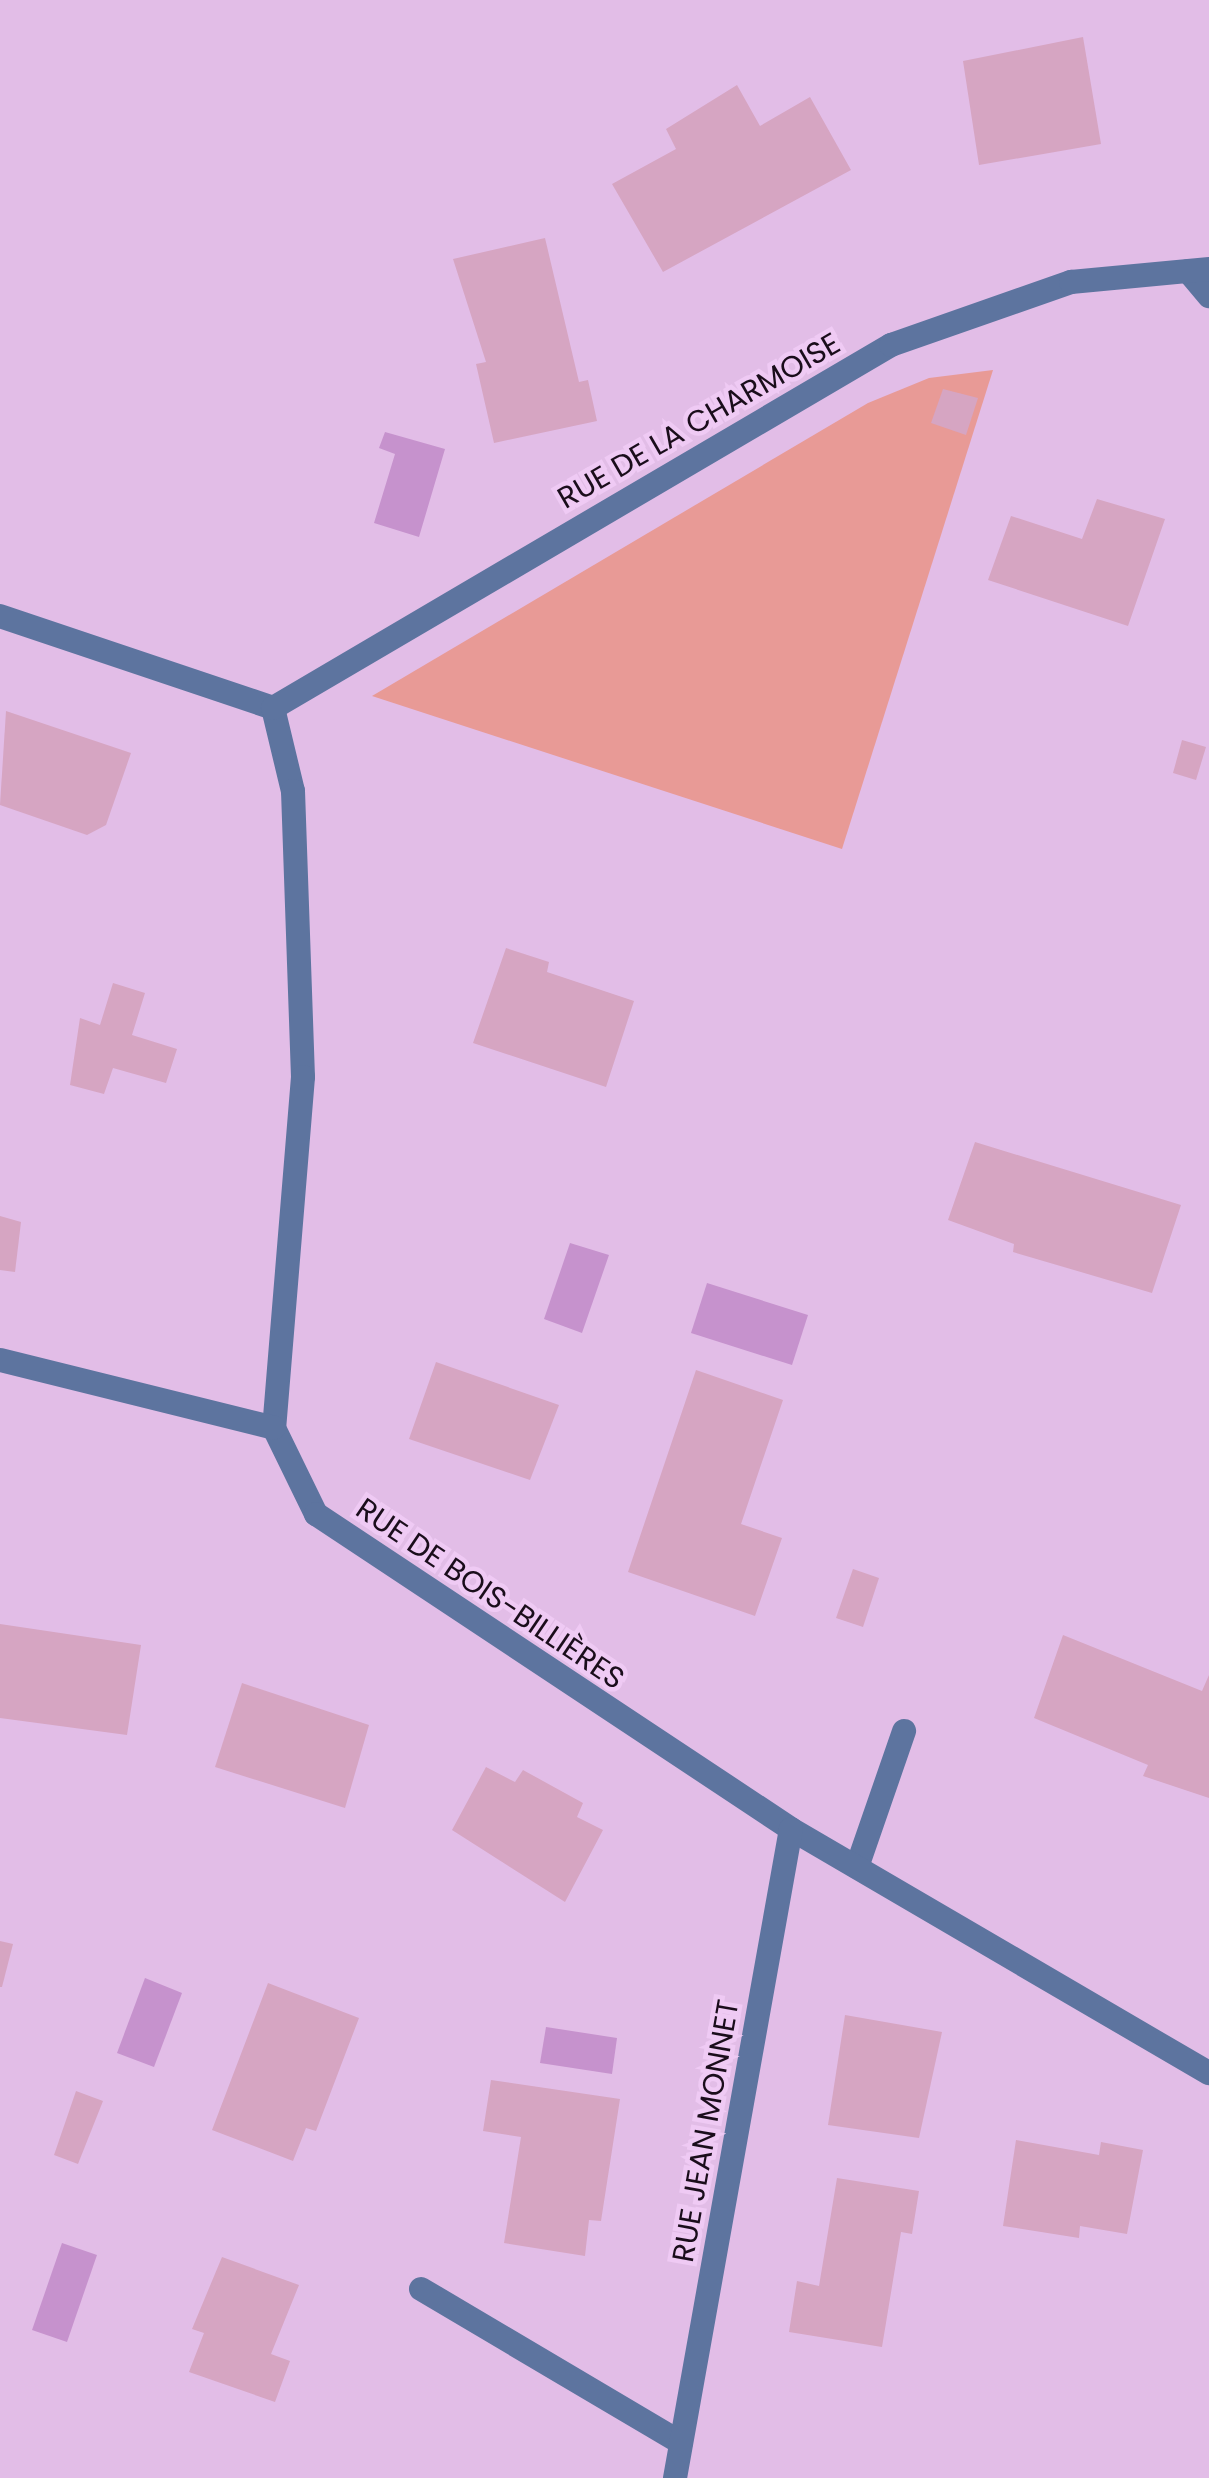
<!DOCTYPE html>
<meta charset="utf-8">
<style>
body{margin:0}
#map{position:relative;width:1209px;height:2478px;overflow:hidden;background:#e2bde7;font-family:Poppins,sans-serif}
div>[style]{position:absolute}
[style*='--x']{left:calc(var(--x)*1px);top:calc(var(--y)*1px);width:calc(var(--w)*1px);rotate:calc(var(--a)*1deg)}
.green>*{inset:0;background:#e89a96}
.water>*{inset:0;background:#c692cd}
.building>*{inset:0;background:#d6a5c2}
.service>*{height:24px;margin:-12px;padding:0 12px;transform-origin:12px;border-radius:12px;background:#5d749f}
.minor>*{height:24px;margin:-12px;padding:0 12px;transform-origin:12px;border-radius:12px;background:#5d749f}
span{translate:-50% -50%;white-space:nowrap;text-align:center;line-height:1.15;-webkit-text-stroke:9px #efcaf4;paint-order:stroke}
.street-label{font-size:30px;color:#1a0d1b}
</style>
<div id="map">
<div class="green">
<div style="clip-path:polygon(993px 370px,842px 849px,372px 696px,868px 403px,929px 378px)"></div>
</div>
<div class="water">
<div style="clip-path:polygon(385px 432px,445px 449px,419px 537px,374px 523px,395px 454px,379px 448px)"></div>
<div style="clip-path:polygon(570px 1243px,609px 1255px,582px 1333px,544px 1319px)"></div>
<div style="clip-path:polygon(707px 1283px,808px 1315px,792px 1365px,691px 1333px)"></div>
<div style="clip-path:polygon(145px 1978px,182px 1993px,154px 2067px,117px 2053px)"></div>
<div style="clip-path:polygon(546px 2027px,617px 2038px,612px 2074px,540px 2063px)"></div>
<div style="clip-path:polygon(62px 2243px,97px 2255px,67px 2342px,32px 2330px)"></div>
</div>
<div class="building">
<div style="clip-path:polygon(1083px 37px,1101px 144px,979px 165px,963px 61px)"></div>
<div style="clip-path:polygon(737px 85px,760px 126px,810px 97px,851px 170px,663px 272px,612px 184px,676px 149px,666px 129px)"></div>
<div style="clip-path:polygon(545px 238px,579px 382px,588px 380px,597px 421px,494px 443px,476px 364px,486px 362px,453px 259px)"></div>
<div style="clip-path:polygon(943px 389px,978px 398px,966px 435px,931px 423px)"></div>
<div style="clip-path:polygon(1097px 499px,1165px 519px,1128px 626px,988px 580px,1011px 516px,1082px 539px)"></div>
<div style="clip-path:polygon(6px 711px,131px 753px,106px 825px,87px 835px,0 805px)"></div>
<div style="clip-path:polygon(1182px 740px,1206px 747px,1196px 780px,1173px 773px)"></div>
<div style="clip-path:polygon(506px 948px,549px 962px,547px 972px,634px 1001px,606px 1087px,473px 1043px)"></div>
<div style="clip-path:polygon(113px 983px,145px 993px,132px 1035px,177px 1049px,166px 1083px,113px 1068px,104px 1094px,70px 1085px,80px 1018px,100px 1025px)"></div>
<div style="clip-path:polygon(975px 1142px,1181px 1205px,1152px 1293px,1013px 1252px,1014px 1244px,948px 1220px)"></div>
<div style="clip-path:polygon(0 1216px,21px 1222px,15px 1272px,0 1270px)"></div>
<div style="clip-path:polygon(436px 1362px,559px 1405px,530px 1480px,409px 1439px)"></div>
<div style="clip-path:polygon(696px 1370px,783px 1400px,741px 1524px,782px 1538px,755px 1616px,628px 1572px)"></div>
<div style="clip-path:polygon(853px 1569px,879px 1578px,863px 1627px,836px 1618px)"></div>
<div style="clip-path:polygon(0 1624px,141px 1645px,127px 1735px,0 1718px)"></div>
<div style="clip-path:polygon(1063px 1635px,1202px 1691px,1209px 1675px,1209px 1798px,1143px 1776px,1148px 1765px,1034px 1718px)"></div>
<div style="clip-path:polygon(242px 1683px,369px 1725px,345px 1808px,215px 1767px)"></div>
<div style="clip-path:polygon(486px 1767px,515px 1782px,523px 1770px,583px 1803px,577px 1817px,603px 1830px,565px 1902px,452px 1830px)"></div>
<div style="clip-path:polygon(0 1941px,13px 1944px,2px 1987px,0 1987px)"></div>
<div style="clip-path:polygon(268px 1983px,359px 2018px,316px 2131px,306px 2128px,293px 2161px,212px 2130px)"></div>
<div style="clip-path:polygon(845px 2015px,942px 2032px,919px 2138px,828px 2125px)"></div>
<div style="clip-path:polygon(491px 2080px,620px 2099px,601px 2221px,589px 2220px,585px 2256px,504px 2243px,521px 2137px,483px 2131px)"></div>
<div style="clip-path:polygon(76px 2091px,103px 2101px,78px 2164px,54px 2155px)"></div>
<div style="clip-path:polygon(1016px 2140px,1099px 2155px,1101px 2142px,1143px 2150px,1127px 2234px,1080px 2226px,1079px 2238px,1003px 2226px)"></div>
<div style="clip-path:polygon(837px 2178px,919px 2191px,912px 2234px,901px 2232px,882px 2347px,789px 2332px,797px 2281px,819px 2286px)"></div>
<div style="clip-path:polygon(222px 2257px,299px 2285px,271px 2354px,290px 2361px,275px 2402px,189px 2372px,204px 2333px,192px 2329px)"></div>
</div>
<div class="service">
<div style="--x:857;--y:1867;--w:144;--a:-70.9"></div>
</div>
<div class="minor">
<div style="--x:1188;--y:271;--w:33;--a:50"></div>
<div style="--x:0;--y:616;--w:288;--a:18.6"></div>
<div style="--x:273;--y:708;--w:85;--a:76.5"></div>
<div style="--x:293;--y:791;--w:286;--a:88"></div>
<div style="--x:303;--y:1077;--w:352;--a:94.7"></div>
<div style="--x:274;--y:1428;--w:96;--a:64"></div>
<div style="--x:316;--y:1514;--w:570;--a:33.55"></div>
<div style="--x:791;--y:1829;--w:484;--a:30.3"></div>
<div style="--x:273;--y:708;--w:717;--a:-30.43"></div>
<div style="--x:891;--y:345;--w:191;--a:-19.3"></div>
<div style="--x:1071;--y:282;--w:139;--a:-5.4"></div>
<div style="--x:0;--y:1360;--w:282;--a:13.9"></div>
<div style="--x:421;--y:2289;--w:302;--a:30.6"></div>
<div style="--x:675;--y:2478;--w:659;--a:-79.87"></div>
</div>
<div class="street-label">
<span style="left:699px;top:421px;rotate:-30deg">RUE DE LA CHARMOISE</span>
<span style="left:490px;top:1594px;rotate:34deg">RUE DE BOIS-BILLIÈRES</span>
<span style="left:706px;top:2131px;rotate:-80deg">RUE JEAN MONNET</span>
</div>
</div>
